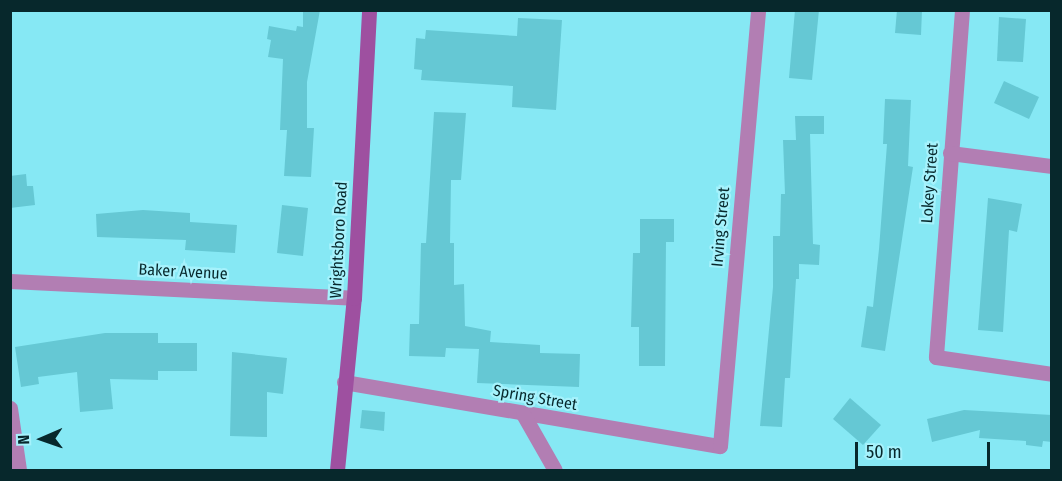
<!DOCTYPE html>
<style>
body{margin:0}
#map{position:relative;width:1062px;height:481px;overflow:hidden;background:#86e8f4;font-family:"Fira Sans Condensed",sans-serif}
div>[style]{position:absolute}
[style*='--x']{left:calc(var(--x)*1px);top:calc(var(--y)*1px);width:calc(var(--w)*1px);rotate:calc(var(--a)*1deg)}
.building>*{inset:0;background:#65c8d4}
.minor>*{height:15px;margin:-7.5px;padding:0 7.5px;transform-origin:7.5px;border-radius:7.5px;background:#b27eb3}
.tertiary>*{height:15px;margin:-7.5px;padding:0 7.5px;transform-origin:7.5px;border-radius:7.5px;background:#b27eb3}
.secondary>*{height:15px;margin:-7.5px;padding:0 7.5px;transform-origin:7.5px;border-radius:7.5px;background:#9e50a0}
span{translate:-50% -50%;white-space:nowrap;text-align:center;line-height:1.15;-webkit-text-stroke:4.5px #a6f2fc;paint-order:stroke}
.street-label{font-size:16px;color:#07282c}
.frame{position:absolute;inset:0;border:12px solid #07282c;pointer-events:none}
.north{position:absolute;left:12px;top:409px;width:60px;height:60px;-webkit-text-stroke:4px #a6f2fc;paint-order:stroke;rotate:268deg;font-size:16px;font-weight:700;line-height:24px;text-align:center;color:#07282c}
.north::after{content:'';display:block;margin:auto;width:21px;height:27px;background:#07282c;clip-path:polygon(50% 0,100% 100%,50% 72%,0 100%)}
.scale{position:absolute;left:855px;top:442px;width:135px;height:27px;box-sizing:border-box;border:3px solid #07282c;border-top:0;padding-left:8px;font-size:18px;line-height:21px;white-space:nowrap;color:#07282c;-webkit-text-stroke:4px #a6f2fc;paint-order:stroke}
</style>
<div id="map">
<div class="building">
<div style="clip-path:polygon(303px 10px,320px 10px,307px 82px,307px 128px,314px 128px,311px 177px,284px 176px,287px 130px,280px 130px,283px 59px,268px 57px,271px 40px,267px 39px,269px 26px,296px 31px,297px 26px,303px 27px)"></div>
<div style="clip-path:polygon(795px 10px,819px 10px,812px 80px,789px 78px)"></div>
<div style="clip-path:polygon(897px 10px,922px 10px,921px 35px,895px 33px)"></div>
<div style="clip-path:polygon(999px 17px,1026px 19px,1023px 62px,997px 61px)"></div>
<div style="clip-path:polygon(518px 18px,562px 20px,556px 110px,512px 107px,513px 86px,421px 80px,422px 70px,414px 69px,416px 38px,425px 39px,426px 30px,517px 36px)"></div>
<div style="clip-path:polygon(1004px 81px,1039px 97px,1029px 119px,994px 103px)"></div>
<div style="clip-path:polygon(885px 99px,911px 100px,908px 166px,913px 167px,885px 351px,861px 347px,867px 306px,873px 307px,879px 249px,887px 144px,883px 144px)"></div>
<div style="clip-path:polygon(434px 112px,466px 113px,461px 180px,451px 180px,450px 243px,454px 243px,454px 285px,464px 284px,465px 326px,491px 331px,490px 342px,540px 345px,540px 353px,580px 354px,579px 387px,477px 383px,479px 349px,446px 348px,445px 357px,409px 356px,410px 324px,419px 324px,421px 243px,426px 243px)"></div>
<div style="clip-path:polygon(795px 116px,824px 116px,824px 134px,810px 134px,813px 244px,820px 245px,819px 265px,799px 264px,799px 279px,796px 279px,790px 378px,785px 378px,782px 427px,760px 426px,773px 287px,773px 236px,780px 236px,781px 194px,785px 194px,783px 140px,796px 140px)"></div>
<div style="clip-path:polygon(26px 174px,27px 186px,33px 186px,35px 205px,10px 208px,10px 176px)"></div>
<div style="clip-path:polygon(988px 198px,1022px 204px,1017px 232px,1009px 230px,1003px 332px,978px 330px)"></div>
<div style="clip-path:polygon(282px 205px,308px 208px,303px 256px,277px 253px)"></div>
<div style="clip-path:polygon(143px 210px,190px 213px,190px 222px,237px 225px,235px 253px,185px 250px,186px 240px,97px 237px,96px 214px)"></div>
<div style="clip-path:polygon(640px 219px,674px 219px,674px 242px,666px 242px,665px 366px,639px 366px,639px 327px,631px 327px,633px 253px,640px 253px)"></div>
<div style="clip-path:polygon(105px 333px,158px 333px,158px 343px,197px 343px,197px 371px,158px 371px,158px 380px,110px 379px,113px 409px,80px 412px,77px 372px,38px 377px,39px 384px,21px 387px,15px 347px)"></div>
<div style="clip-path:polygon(232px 352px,287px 358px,283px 394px,267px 392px,267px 437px,230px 436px)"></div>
<div style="clip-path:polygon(850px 398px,881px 425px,863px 445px,833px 419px)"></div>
<div style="clip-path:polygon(362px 410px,385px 412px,384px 431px,360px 428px)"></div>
<div style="clip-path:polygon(964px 410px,1052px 415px,1052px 442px,1043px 441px,1042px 447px,1026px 445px,1026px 441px,979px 438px,980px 430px,932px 442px,927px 419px)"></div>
</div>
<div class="minor">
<div style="--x:962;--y:10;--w:348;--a:94.3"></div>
<div style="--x:936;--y:357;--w:117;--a:8.3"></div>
<div style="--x:950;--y:153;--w:103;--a:7.3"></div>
<div style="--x:344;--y:382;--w:381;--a:9.7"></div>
<div style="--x:720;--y:446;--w:438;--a:-85"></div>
<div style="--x:10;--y:408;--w:63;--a:81.7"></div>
<div style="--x:523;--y:414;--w:64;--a:60.3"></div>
</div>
<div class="tertiary">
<div style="--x:10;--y:281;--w:344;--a:2.8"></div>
</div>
<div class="secondary">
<div style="--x:337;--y:470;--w:173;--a:-84.4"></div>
<div style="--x:354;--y:298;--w:288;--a:-87"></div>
</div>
<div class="street-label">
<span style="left:930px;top:183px;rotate:-86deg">Lokey Street</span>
<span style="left:721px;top:227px;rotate:-85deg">Irving Street</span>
<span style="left:339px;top:240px;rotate:-87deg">Wrightsboro Road</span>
<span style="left:183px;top:272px;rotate:3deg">Baker Avenue</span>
<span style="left:535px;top:398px;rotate:10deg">Spring Street</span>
</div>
<div class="frame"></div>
<div class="north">N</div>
<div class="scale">50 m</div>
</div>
